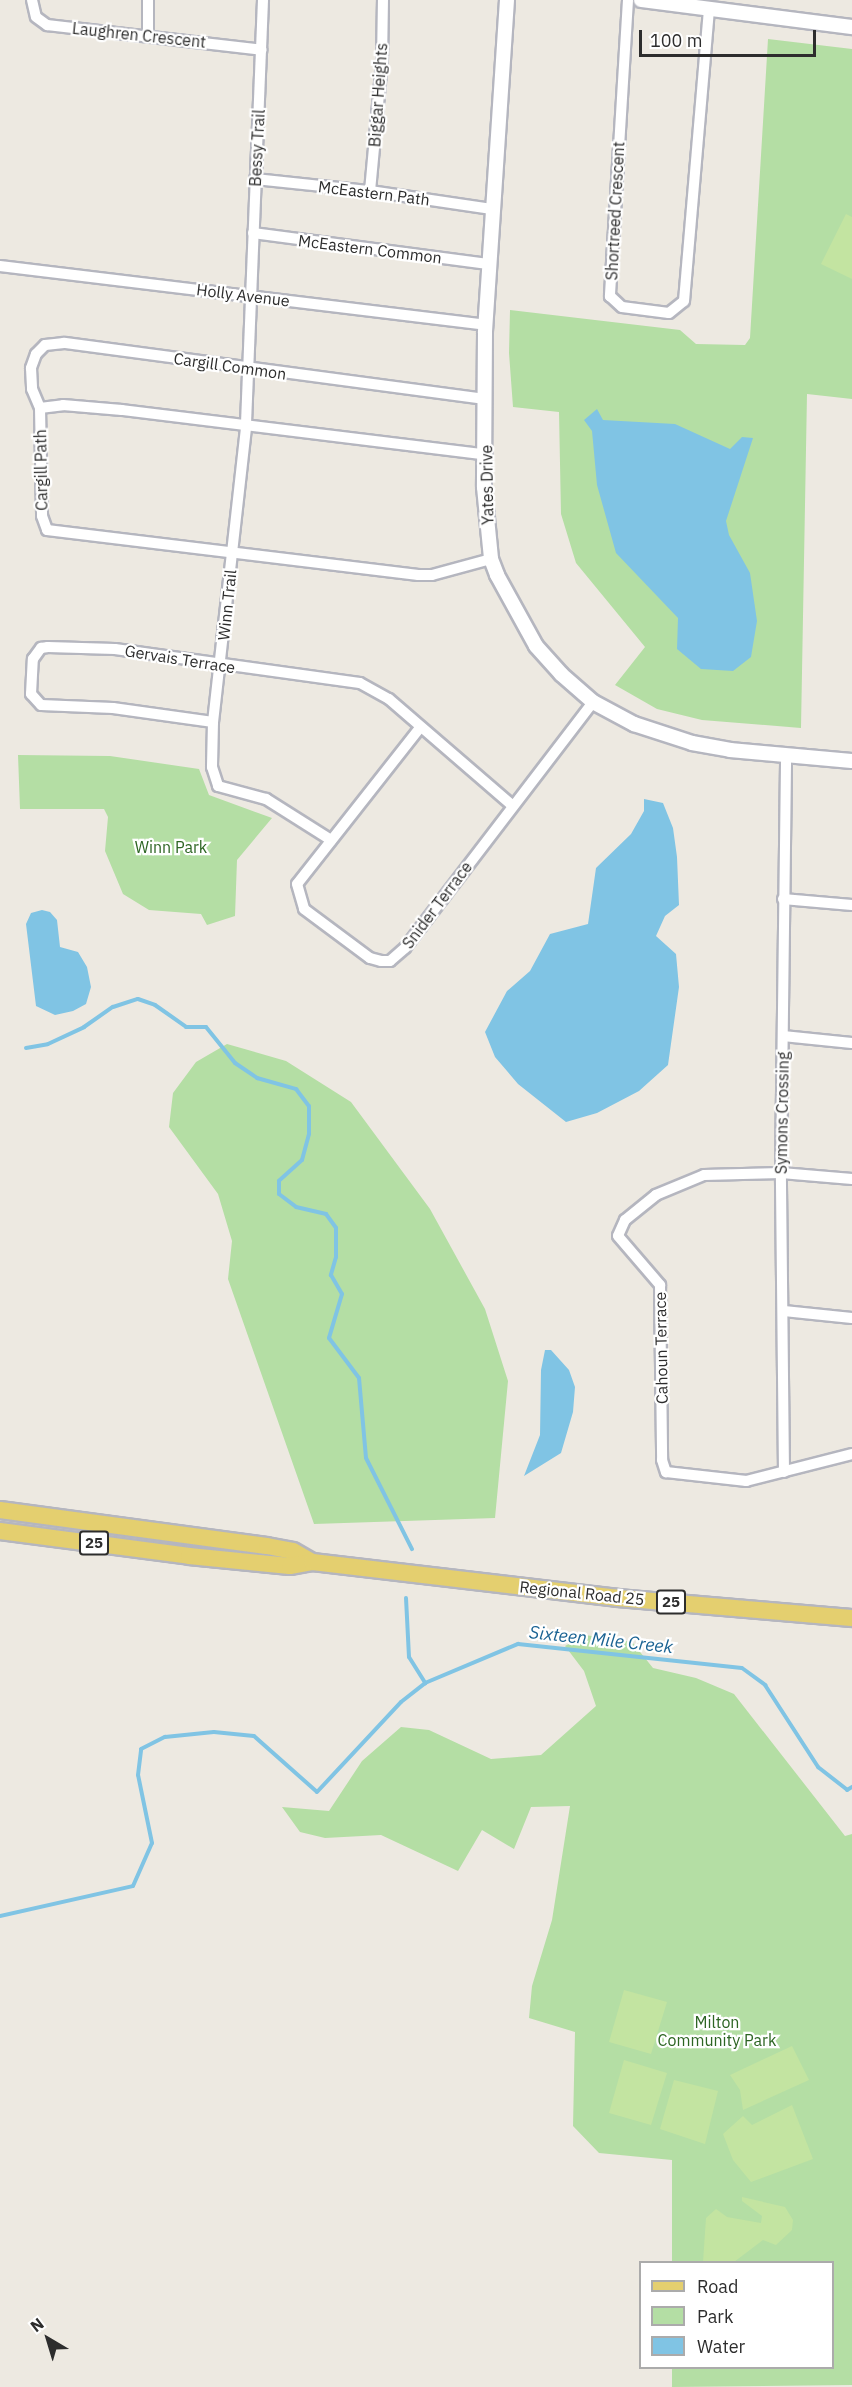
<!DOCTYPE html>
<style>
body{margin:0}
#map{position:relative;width:852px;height:2387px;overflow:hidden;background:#ede9e1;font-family:"IBM Plex Sans",sans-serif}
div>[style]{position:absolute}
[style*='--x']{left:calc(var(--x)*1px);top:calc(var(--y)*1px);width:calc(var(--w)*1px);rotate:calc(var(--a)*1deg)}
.green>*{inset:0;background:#b4dea4}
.pitch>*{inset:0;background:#c3e4a1}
.water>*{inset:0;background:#80c4e4}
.stream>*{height:4px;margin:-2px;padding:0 2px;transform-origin:2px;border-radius:2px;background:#80c4e4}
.roads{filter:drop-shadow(2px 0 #b5b6bf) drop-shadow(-2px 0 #b5b6bf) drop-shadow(0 2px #b5b6bf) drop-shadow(0 -2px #b5b6bf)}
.minor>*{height:10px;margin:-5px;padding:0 5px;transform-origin:5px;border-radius:5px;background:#fff}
.tertiary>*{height:14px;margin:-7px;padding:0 7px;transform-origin:7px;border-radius:7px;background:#fff}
.primary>*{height:16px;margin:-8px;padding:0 8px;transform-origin:8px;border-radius:8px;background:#e4cf6f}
span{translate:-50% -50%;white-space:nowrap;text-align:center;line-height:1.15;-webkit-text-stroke:4.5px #fff;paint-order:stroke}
.shield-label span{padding:2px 4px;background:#fff;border:2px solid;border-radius:4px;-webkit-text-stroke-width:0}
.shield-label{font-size:15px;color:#2d2d2d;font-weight:700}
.street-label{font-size:16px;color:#2d2d2d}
.park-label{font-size:16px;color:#2d6523}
.water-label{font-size:18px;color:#1b6393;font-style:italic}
.legend{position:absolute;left:639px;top:2261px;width:195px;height:108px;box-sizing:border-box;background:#fff;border:2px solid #ababab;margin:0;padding:8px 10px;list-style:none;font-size:18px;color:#2d2d2d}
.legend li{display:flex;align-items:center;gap:12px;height:30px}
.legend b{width:30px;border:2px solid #ababab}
.north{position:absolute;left:18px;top:2309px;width:60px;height:60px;-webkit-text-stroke:4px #fff;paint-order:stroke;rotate:322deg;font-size:16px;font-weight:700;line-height:24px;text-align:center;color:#2d2d2d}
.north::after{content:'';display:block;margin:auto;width:21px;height:27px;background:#2d2d2d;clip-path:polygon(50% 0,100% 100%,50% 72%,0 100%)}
.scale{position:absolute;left:639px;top:30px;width:177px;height:27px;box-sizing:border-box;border:3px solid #2d2d2d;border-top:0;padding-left:8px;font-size:18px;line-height:21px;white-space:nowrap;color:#2d2d2d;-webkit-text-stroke:4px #fff;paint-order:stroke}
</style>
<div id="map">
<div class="green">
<div style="clip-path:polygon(768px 39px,852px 49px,852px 399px,807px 394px,801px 728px,702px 720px,657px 709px,615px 685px,645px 647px,576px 563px,561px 514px,559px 412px,513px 407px,509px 353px,510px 310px,680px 330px,696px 344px,745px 345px,750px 338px)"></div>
<div style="clip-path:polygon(18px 755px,110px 756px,199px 769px,209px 795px,272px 818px,237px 860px,235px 916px,207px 925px,201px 914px,149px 910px,123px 894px,105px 851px,108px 817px,104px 809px,20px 809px)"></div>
<div style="clip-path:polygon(227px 1044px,286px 1061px,351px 1102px,430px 1209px,485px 1309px,508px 1381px,495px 1518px,314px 1524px,228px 1279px,232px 1241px,218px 1194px,169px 1127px,173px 1093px,196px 1062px)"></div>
<div style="clip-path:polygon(585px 1635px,632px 1642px,653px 1668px,696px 1678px,734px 1694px,845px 1836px,852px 1834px,852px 2385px,672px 2387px,672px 2368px,832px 2368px,832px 2262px,672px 2262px,672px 2160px,599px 2153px,573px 2126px,575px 2032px,529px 2018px,532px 1986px,552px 1920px,570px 1806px,531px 1807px,514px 1849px,482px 1830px,458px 1871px,381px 1835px,325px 1838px,300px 1832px,282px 1807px,329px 1811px,362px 1761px,401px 1727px,429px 1730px,491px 1759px,541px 1755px,596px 1706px,584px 1671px,565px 1646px)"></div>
</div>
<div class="pitch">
<div style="clip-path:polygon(846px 214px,852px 217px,852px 279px,821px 264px)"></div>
<div style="clip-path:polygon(624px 1990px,667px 2002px,651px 2054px,609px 2042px)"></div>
<div style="clip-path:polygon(792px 2046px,809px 2080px,743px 2110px,740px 2090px,730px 2075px)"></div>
<div style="clip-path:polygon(624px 2060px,667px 2073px,651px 2125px,609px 2113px)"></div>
<div style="clip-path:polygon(674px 2080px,718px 2091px,705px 2144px,660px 2129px)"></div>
<div style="clip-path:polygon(792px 2105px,813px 2159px,751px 2182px,733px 2160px,723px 2134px,743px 2116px,752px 2125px)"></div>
<div style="clip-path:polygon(742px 2197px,785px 2207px,793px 2220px,792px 2230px,776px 2245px,763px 2240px,734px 2262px,703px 2262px,706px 2218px,716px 2209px,727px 2217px,761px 2223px,762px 2216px,742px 2201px)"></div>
</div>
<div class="water">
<div style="clip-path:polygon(597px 409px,603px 420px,675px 424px,730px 449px,742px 437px,753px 438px,726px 521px,729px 535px,750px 573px,757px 621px,751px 657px,733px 671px,701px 669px,677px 649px,678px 618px,616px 553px,597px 485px,592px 431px,584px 420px)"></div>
<div style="clip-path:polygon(644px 799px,663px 803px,673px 828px,677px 857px,679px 905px,665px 916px,656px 936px,676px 954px,679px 987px,668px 1065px,639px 1091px,597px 1113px,566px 1122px,518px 1084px,495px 1057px,485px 1032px,507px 991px,530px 971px,550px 934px,588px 924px,596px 868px,631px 834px,644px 811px)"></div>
<div style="clip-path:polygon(42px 910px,50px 912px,57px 920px,60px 947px,78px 952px,87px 967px,91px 987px,86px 1004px,73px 1011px,55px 1015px,36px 1006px,26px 924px,31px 913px)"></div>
<div style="clip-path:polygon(545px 1350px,551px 1350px,569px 1370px,575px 1387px,573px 1412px,561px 1453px,524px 1476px,540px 1435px,541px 1370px)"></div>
</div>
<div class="stream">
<div style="--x:26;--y:1048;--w:22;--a:-10"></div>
<div style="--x:48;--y:1044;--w:40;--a:-25"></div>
<div style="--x:84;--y:1027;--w:35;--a:-35"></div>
<div style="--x:113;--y:1007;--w:26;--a:-18"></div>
<div style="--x:138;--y:999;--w:18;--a:19"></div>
<div style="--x:155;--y:1005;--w:38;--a:35"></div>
<div style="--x:186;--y:1027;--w:20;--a:0"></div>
<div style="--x:206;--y:1027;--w:46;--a:51.1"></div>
<div style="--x:235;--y:1063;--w:27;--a:34"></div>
<div style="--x:257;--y:1078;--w:41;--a:15.8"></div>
<div style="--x:296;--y:1089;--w:21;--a:53"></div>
<div style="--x:309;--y:1106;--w:28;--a:90"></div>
<div style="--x:309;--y:1134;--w:27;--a:105"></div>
<div style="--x:302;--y:1160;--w:31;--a:138"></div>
<div style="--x:279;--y:1181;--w:13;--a:90"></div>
<div style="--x:279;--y:1194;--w:21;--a:37"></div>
<div style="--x:296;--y:1207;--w:31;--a:13"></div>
<div style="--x:326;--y:1214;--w:17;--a:54"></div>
<div style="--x:336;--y:1228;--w:29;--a:90"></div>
<div style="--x:336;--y:1257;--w:19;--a:106"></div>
<div style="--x:331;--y:1275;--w:22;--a:60"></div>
<div style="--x:342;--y:1294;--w:46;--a:106.5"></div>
<div style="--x:329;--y:1338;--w:50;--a:53.1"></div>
<div style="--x:359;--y:1378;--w:80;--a:85"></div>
<div style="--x:366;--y:1458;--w:102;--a:63.2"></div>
<div style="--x:406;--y:1598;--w:59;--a:87.1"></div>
<div style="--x:409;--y:1657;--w:31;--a:58"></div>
<div style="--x:0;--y:1916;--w:136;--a:-12.7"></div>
<div style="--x:133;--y:1886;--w:47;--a:-66.2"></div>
<div style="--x:152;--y:1843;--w:69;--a:-101.6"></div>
<div style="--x:138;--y:1775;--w:26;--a:-83"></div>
<div style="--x:141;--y:1749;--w:27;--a:-27"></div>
<div style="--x:165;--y:1737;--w:49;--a:-5.8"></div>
<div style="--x:214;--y:1732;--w:40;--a:5.7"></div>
<div style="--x:254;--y:1736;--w:84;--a:41.6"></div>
<div style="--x:317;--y:1792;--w:123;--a:-47"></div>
<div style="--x:401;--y:1702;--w:31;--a:-38"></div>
<div style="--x:425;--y:1683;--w:101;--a:-22.8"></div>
<div style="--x:518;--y:1644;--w:225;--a:6.1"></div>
<div style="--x:742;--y:1668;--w:29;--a:36"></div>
<div style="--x:765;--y:1685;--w:98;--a:57.1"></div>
<div style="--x:818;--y:1767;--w:37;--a:38"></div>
<div style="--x:847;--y:1790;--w:6;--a:-31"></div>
</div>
<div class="roads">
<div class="minor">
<div style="--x:32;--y:0;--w:17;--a:77"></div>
<div style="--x:36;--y:17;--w:14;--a:36"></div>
<div style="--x:47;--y:25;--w:216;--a:6.6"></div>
<div style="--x:263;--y:0;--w:428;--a:92.3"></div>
<div style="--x:246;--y:428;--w:296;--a:96.4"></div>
<div style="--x:213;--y:722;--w:45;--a:91.3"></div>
<div style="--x:212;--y:767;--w:20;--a:72"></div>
<div style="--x:218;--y:786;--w:50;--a:15.2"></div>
<div style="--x:266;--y:799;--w:77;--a:32.2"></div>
<div style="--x:628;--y:0;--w:297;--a:93.5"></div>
<div style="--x:610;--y:296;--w:16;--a:43"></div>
<div style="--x:622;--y:307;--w:47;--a:7.3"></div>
<div style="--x:669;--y:313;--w:19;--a:-39"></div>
<div style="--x:684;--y:301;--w:294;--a:-85.1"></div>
<div style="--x:148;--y:36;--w:36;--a:-90"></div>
<div style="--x:255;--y:179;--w:116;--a:6"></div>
<div style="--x:370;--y:191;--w:123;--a:8.4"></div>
<div style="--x:370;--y:191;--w:130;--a:-84.7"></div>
<div style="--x:382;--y:62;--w:62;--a:-89.1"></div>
<div style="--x:253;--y:233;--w:237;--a:7.5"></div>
<div style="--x:0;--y:266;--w:489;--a:6.9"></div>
<div style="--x:485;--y:399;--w:425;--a:-172.4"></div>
<div style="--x:64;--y:343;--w:19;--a:174"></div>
<div style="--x:45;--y:345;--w:13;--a:135"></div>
<div style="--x:36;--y:354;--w:15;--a:110"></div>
<div style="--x:31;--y:368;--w:21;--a:87"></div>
<div style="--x:32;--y:389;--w:21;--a:67"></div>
<div style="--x:40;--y:408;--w:108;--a:88.9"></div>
<div style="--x:42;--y:516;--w:15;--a:70"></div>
<div style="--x:47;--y:530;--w:374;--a:6.9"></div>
<div style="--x:418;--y:575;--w:14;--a:0"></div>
<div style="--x:432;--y:575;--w:61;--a:-15.2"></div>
<div style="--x:40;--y:408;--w:23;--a:-7"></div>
<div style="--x:63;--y:405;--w:59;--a:4.8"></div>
<div style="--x:122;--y:410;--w:367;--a:7"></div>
<div style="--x:213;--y:722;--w:101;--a:-172"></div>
<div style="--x:113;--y:708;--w:72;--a:-177.6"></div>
<div style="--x:41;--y:705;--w:15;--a:-132"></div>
<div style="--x:31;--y:694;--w:35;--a:-87"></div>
<div style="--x:33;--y:659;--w:14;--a:-54"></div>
<div style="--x:41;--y:648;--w:7;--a:-8"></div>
<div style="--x:48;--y:647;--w:67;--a:1.7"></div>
<div style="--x:115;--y:649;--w:247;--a:7.9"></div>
<div style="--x:360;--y:683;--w:33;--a:29"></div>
<div style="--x:389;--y:699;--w:162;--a:40.8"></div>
<div style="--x:419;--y:729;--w:197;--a:128.2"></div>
<div style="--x:297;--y:884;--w:26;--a:74"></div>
<div style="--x:304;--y:909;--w:82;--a:36.6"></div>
<div style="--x:370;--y:958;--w:11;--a:15"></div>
<div style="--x:381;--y:961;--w:9;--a:0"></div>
<div style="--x:390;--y:961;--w:20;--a:-41"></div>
<div style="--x:405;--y:948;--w:310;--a:-52.6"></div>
<div style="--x:783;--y:899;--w:69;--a:5"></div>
<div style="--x:783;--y:1036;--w:69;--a:5.8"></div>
<div style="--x:852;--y:1179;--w:71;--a:-175.2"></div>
<div style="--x:781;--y:1173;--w:77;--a:178.5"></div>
<div style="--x:704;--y:1175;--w:52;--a:157.4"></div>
<div style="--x:656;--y:1195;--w:40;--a:141"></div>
<div style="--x:625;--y:1220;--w:17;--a:114"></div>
<div style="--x:618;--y:1236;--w:65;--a:49.4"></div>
<div style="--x:660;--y:1285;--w:175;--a:89.3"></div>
<div style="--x:662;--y:1460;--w:13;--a:72"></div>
<div style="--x:666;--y:1472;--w:81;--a:6.4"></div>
<div style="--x:746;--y:1481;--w:109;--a:-14.3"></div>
<div style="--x:784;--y:1311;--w:68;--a:5.9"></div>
<div style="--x:784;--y:1472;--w:299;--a:-90.6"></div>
<div style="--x:781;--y:1173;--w:418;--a:-89.3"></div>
</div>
<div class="tertiary">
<div style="--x:507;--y:0;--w:334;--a:93.8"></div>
<div style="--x:485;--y:333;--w:154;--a:90.4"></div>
<div style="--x:484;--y:487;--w:72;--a:84.4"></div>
<div style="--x:491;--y:559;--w:17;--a:69"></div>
<div style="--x:497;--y:575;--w:81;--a:61.2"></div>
<div style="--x:536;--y:646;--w:38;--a:48"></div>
<div style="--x:561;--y:674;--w:43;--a:41.2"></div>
<div style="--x:593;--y:702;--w:47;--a:28.2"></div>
<div style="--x:634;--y:724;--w:61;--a:18.1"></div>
<div style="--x:692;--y:743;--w:39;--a:10"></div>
<div style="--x:730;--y:750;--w:122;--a:5.2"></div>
<div style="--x:641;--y:0;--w:213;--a:7.3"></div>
</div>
<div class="primary">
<div style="--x:0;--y:1510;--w:269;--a:7.7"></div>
<div style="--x:267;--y:1546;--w:26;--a:11"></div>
<div style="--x:293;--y:1551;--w:22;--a:30"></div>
<div style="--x:0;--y:1531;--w:191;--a:7.5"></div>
<div style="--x:189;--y:1556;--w:101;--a:5.7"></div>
<div style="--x:290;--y:1566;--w:22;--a:-10"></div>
<div style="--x:312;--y:1562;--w:307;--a:6.7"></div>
<div style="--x:617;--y:1598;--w:236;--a:4.9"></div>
</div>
</div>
<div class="shield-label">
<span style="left:94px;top:1543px">25</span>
<span style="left:671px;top:1602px">25</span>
</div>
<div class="street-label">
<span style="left:139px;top:35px;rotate:6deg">Laughren Crescent</span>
<span style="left:378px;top:95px;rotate:-86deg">Biggar Heights</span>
<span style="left:257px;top:148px;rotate:-87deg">Bessy Trail</span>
<span style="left:374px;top:193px;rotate:7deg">McEastern Path</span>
<span style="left:615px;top:211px;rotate:-87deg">Shortreed Crescent</span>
<span style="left:370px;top:249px;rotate:7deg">McEastern Common</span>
<span style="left:243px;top:295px;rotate:7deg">Holly Avenue</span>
<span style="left:230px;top:366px;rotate:8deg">Cargill Common</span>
<span style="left:41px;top:470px;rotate:-91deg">Cargill Path</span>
<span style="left:487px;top:485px;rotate:-91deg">Yates Drive</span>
<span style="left:227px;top:605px;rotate:-84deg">Winn Trail</span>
<span style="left:180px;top:659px;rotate:9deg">Gervais Terrace</span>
<span style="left:437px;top:905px;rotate:-53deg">Snider Terrace</span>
<span style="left:782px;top:1113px;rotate:-89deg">Symons Crossing</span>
<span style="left:661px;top:1348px;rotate:-91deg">Cahoun Terrace</span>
<span style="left:582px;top:1593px;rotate:6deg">Regional Road 25</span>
</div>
<div class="park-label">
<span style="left:171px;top:847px">Winn Park</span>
<span style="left:717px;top:2031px">Milton<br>Community Park</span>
</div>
<div class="water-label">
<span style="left:601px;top:1640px;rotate:6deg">Sixteen Mile Creek</span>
</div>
<ul class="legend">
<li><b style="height:8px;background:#e4cf6f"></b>Road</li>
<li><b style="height:16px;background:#b4dea4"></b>Park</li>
<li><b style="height:16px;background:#80c4e4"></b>Water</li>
</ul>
<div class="north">N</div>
<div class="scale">100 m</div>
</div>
